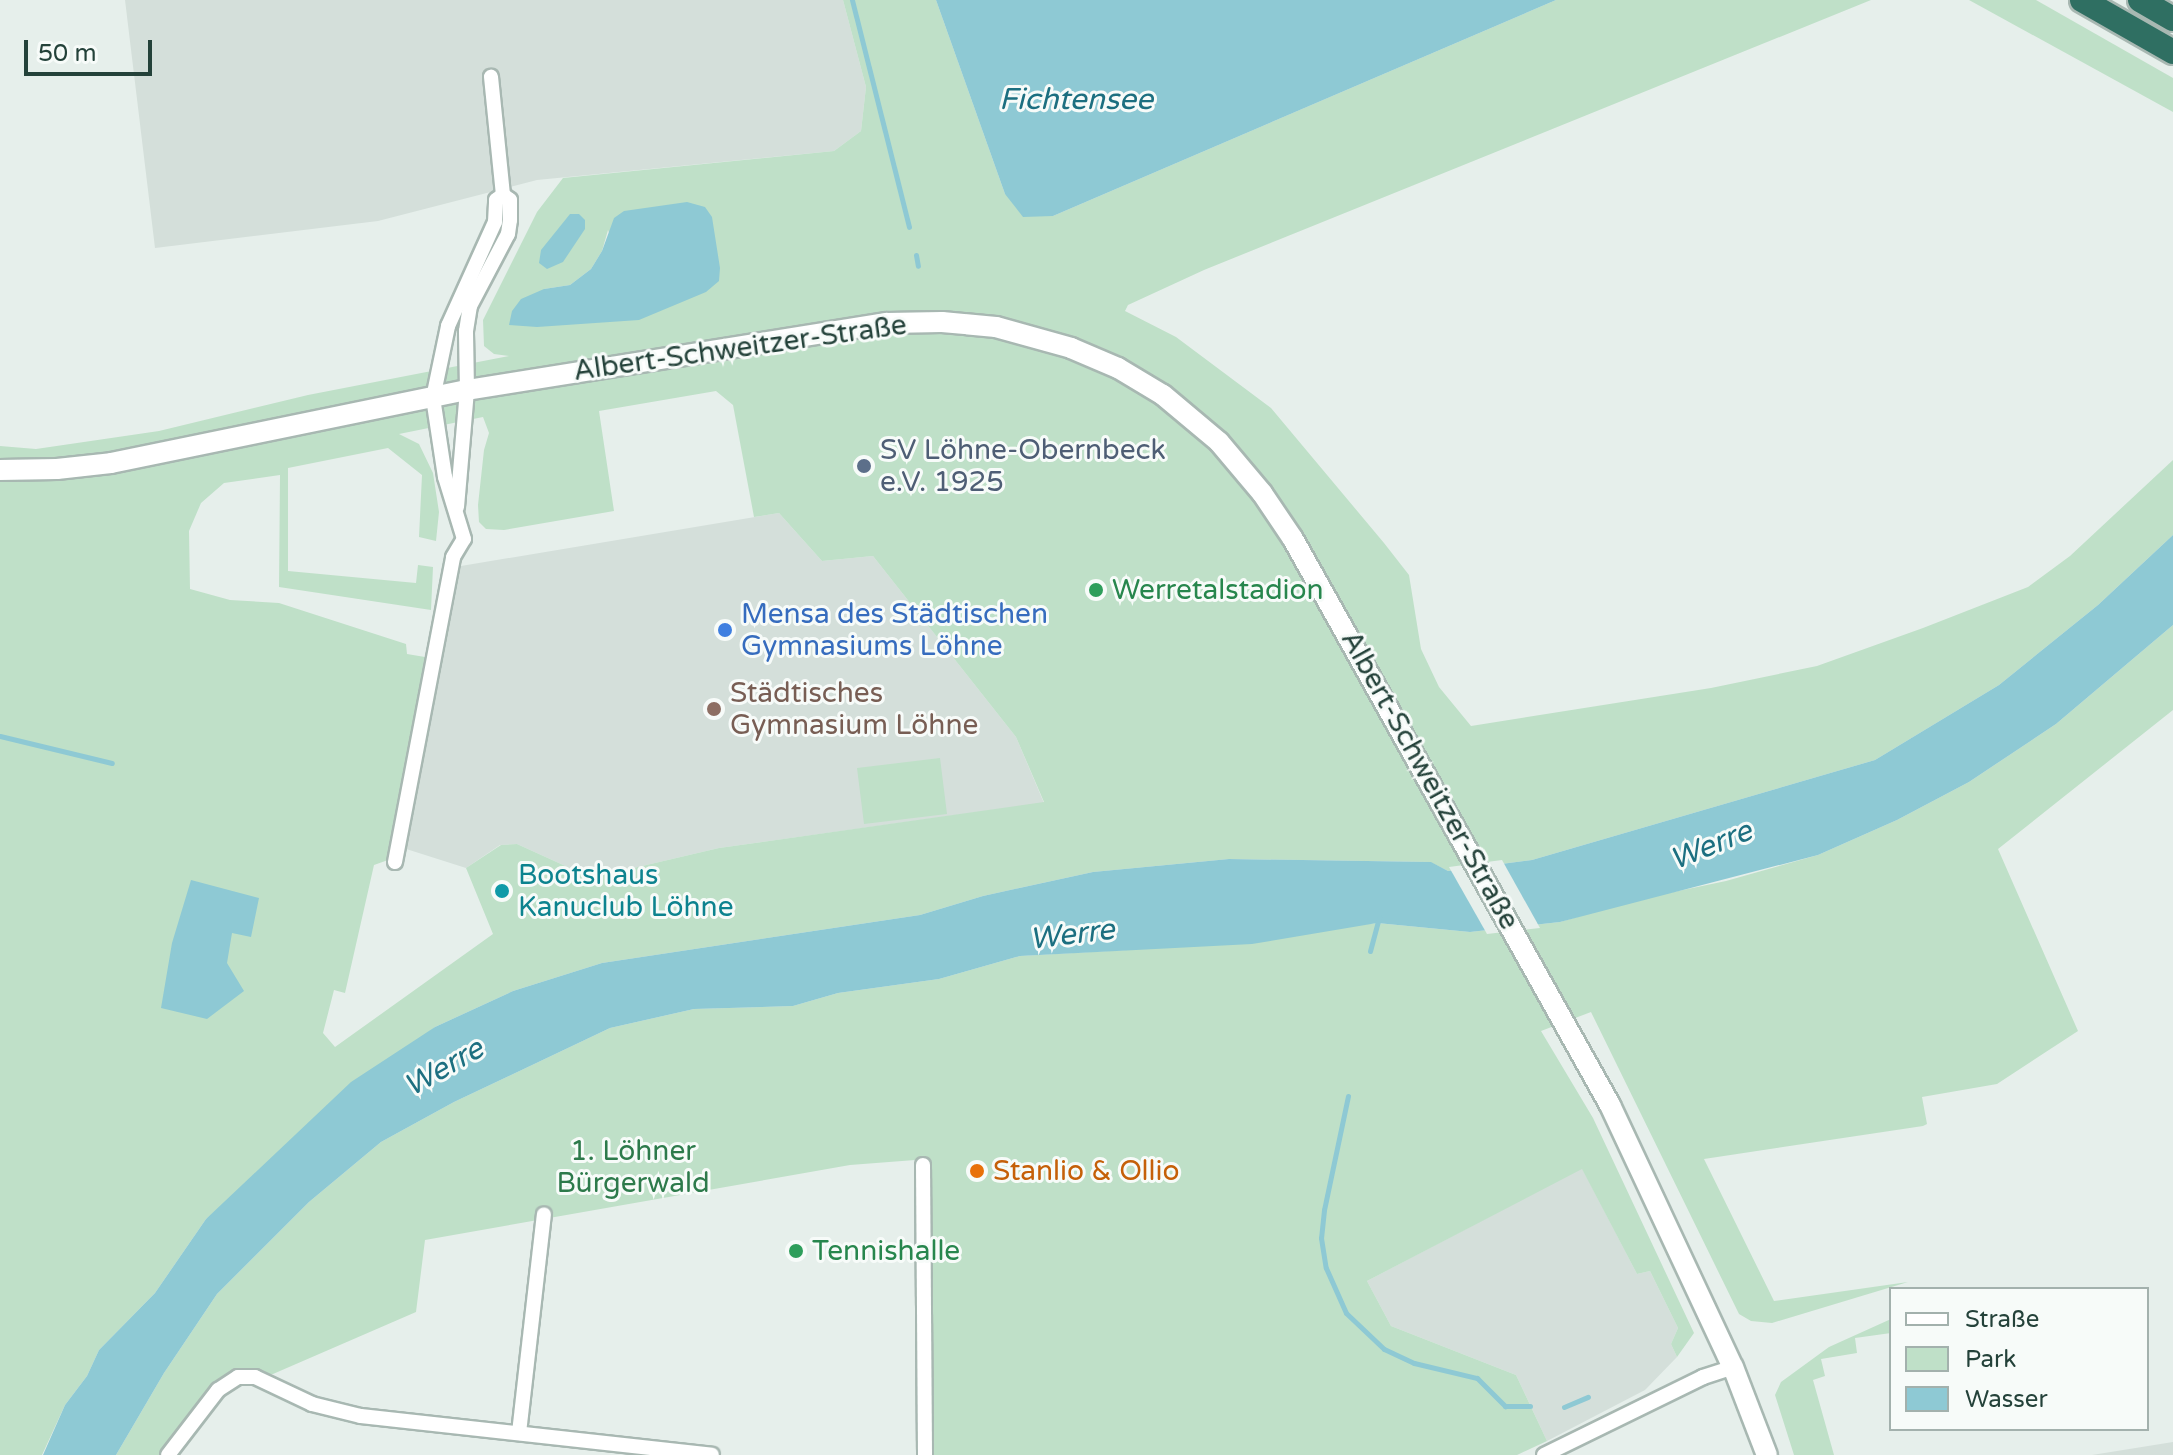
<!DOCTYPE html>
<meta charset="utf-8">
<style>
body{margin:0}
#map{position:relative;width:2173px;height:1455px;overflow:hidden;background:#e6efeb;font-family:"Varela Round",sans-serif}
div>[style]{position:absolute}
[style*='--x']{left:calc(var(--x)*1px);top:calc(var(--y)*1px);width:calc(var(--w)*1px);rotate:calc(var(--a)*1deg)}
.built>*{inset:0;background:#d4dfda}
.green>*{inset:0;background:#bfe0c8}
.water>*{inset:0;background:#8ec9d4}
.pier>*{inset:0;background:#e6efeb}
.stream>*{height:5px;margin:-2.5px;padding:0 2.5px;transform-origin:2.5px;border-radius:2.5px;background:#8ec9d4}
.roads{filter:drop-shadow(2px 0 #a8b8b2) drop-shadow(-2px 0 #a8b8b2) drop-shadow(0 2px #a8b8b2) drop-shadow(0 -2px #a8b8b2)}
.street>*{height:14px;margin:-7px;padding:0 7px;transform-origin:7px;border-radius:7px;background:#fff}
.secondary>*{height:20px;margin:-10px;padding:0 10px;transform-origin:10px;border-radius:10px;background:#fff}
.highway>*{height:24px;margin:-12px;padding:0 12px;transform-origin:12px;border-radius:12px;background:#2f6f62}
.dots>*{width:22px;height:22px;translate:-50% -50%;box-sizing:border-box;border:4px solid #f7fbf9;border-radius:50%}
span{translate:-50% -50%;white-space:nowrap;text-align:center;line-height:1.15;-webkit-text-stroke:6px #f7fbf9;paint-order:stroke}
.street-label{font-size:28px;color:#24423a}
.service-label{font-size:28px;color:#4e5e75}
.left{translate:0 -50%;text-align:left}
.leisure-label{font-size:28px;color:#27864d}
.shop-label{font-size:28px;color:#366cbe}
.education-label{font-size:28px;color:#785e54}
.culture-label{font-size:28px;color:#0d838f}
.park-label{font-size:28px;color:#2d7a4b}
.food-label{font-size:28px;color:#c56008}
.water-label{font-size:30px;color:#1c6f80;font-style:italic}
.legend{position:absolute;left:1889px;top:1287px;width:260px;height:144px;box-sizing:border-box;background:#f7fbf9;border:2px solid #a3b1ad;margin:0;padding:10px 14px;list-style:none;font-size:24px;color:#24423a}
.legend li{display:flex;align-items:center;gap:16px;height:40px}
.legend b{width:40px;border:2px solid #a3b1ad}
.scale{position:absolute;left:24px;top:40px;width:128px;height:36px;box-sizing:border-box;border:4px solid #24423a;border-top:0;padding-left:10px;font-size:24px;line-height:28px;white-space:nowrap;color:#24423a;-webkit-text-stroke:6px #f7fbf9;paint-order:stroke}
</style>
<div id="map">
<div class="built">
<div style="clip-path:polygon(125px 0,843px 0,866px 87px,861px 131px,834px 151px,537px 180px,378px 221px,155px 248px)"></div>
<div style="clip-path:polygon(779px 513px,822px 561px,873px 556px,1016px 737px,1044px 803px,719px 848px,608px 874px,572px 869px,517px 844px,500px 845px,466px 868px,400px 847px,439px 681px,461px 566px)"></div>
<div style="clip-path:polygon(1582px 1168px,1637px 1274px,1650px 1271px,1678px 1328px,1671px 1344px,1677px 1357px,1645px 1390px,1547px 1441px,1516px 1375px,1391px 1326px,1367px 1281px)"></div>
<div style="clip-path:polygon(2173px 1442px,2173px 1455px,2092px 1455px)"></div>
</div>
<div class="green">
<div style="clip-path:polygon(evenodd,843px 0,936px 0,1005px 194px,1053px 216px,1556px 0,1871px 0,1204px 270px,1128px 305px,1125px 311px,1176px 337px,1271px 408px,1384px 543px,1409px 575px,1421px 649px,1439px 687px,1471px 726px,1711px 688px,1817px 666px,1923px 628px,2028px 587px,2070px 556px,2173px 460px,2173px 535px,2098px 605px,1999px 685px,1875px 760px,1532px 860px,1448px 871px,1430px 862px,1229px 859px,1093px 872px,983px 896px,920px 915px,602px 963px,513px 991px,435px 1027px,206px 1219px,155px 1293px,99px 1350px,87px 1376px,65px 1405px,42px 1455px,0 1455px,0 446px,36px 449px,159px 431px,308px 395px,509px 356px,494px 354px,484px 346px,483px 320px,537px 212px,563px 178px,834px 151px,861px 131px,866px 87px,843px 0,608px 230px,639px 320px,544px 289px,570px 285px,591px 269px,602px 251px,608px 230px,843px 0,716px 391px,733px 405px,754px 517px,779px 513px,822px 561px,873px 556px,1016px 737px,1044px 802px,719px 848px,608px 874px,572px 869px,517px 844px,501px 845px,466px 868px,493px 934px,335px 1047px,323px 1033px,334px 990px,345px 993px,374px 865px,388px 860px,390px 845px,400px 847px,443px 660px,407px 654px,406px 644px,279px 603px,230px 600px,190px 589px,189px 531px,201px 503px,224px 483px,280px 475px,279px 587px,431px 610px,433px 567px,418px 565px,416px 583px,288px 571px,288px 468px,388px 448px,422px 475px,419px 537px,436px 541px,439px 512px,433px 473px,419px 444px,399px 434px,483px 417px,489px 433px,484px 450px,478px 505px,479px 522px,486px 529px,504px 530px,614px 511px,599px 411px,716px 391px)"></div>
<div style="clip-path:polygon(1969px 0,2036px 0,2173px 78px,2173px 112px)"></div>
<div style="clip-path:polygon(2173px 625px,2173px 710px,1998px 849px,2078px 1031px,1997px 1084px,1922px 1097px,1927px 1124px,1923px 1126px,1704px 1159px,1774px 1301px,1908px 1282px,1772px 1323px,1751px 1321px,1739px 1314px,1591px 1012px,1541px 1031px,1593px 1118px,1694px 1333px,1677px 1357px,1671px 1344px,1678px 1328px,1650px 1271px,1637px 1274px,1582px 1169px,1367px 1281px,1391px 1326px,1516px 1375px,1547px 1441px,1517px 1455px,933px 1455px,928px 1159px,850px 1165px,425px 1240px,416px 1312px,273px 1374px,254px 1374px,225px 1390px,173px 1455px,116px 1455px,164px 1373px,217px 1294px,309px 1202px,381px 1142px,454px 1102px,610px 1028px,694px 1009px,793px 1006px,838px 993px,939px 979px,1020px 956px,1127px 950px,1377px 923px,1470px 932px,1560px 922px,1635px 900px,1726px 881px,1818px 855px,1897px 820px,1969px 782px,2056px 724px)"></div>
<div style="clip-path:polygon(940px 758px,947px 814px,864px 824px,857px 768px)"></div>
<div style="clip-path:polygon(1891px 1319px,1891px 1333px,1855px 1338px,1857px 1353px,1821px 1359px,1825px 1376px,1813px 1380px,1834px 1455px,1794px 1455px,1775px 1395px,1781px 1382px,1829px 1347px)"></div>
</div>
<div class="water">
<div style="clip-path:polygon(936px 0,1556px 0,1053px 216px,1023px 217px,1005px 194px)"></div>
<div style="clip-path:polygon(687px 202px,705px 207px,712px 217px,720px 268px,719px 281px,706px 292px,639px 320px,537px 327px,509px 325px,512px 311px,521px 299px,544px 289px,570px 285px,591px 269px,602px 251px,614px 218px,624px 211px)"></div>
<div style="clip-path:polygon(570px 214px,579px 214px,585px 220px,585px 229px,563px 262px,547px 269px,539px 263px,541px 250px)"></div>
<div style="clip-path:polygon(2173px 535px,2173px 625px,2056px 724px,1969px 782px,1897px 820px,1818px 855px,1560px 922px,1470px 932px,1377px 923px,1252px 944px,1020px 956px,939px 979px,838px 993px,793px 1006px,694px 1009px,610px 1028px,454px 1102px,381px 1142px,309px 1202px,217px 1294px,164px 1373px,116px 1455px,43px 1455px,65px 1405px,87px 1376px,99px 1350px,155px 1293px,206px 1219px,351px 1082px,435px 1027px,513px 991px,602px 963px,920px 915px,983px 896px,1093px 872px,1229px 859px,1431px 862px,1448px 871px,1532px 860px,1875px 760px,1999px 685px,2098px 605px)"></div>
<div style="clip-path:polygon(191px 880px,259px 898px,251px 937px,232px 933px,227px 963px,244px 991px,207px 1019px,161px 1008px,172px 943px)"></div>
</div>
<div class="pier">
<div style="clip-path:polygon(1502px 860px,1540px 928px,1487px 934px,1449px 867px)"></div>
</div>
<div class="stream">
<div style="--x:852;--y:0;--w:234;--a:75.9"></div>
<div style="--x:916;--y:255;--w:11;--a:80"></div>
<div style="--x:0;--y:736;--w:115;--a:13.6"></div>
<div style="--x:1370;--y:951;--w:35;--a:-75"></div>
<div style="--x:1348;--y:1096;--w:116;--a:101.9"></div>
<div style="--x:1324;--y:1210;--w:28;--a:96"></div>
<div style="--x:1321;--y:1238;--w:30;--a:81"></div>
<div style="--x:1326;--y:1268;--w:49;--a:66"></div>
<div style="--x:1346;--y:1313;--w:52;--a:43.5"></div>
<div style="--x:1384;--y:1349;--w:33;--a:25"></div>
<div style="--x:1414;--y:1363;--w:65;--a:13.4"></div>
<div style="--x:1477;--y:1378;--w:40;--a:45"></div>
<div style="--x:1505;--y:1406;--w:25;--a:0"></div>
<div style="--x:1564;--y:1407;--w:26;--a:-23"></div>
</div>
<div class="roads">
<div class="street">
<div style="--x:457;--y:507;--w:117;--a:-85.1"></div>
<div style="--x:467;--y:390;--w:59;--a:-91"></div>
<div style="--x:466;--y:331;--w:25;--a:-81"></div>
<div style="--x:470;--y:306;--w:81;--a:-62.2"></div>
<div style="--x:508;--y:234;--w:14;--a:-82"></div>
<div style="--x:510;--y:220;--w:20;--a:-90"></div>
<div style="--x:510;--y:200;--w:9;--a:-144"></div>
<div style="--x:503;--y:195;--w:119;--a:-95.8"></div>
<div style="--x:395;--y:862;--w:310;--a:-79.2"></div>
<div style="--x:453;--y:557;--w:21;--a:-59"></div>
<div style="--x:464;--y:539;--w:65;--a:-107"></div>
<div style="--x:445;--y:477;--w:80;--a:-98.6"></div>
<div style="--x:433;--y:398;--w:74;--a:-78.2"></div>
<div style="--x:448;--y:326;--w:114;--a:-65.7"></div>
<div style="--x:495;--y:222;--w:22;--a:-87"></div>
<div style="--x:496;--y:200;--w:9;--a:-36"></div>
<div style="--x:923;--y:1165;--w:290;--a:89.6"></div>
<div style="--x:519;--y:1433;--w:220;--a:-83.5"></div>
<div style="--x:168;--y:1455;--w:82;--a:-52.4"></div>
<div style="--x:218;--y:1390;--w:24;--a:-33"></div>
<div style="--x:238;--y:1377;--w:17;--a:0"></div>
<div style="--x:255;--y:1377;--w:63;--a:25.3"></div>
<div style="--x:312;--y:1404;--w:50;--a:13.8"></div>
<div style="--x:361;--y:1416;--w:353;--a:6.3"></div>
<div style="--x:1544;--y:1455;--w:177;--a:-26.1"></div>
<div style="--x:1703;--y:1377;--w:32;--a:-18"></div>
</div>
<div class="secondary">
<div style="--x:0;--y:470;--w:57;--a:-1"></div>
<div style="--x:57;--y:469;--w:54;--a:-6.3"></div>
<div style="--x:111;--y:463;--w:363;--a:-11.6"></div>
<div style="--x:467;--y:390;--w:425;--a:-9.1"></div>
<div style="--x:887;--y:323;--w:55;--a:-1"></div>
<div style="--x:942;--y:322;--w:54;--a:5.3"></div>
<div style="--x:996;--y:327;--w:78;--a:15.6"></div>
<div style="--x:1071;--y:348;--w:51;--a:23.1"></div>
<div style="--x:1118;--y:368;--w:52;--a:31"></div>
<div style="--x:1163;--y:395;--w:73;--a:40"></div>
<div style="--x:1219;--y:442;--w:67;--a:49.9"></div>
<div style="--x:1262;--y:493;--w:55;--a:56"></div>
<div style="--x:1293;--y:539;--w:649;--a:60.75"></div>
<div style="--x:1610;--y:1105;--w:289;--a:64.9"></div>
<div style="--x:1733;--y:1367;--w:94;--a:68.9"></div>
</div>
<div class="highway">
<div style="--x:2082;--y:0;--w:105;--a:29.7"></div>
<div style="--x:2140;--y:0;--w:38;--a:30"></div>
</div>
</div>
<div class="dots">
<div style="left:864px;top:466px;background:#5c6f8a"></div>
<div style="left:1096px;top:590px;background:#2e9e5b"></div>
<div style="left:725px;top:630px;background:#3f7fe0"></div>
<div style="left:714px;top:709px;background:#8d6e63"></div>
<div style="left:502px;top:891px;background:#0f9aa8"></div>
<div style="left:977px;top:1171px;background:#e8710a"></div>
<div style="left:796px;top:1251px;background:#2e9e5b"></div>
</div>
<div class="street-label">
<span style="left:740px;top:348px;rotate:-8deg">Albert-Schweitzer-Straße</span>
<span style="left:1430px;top:780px;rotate:61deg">Albert-Schweitzer-Straße</span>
</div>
<div class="service-label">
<span class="left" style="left:880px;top:466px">SV Löhne-Obernbeck<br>e.V. 1925</span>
</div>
<div class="leisure-label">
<span class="left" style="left:1112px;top:590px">Werretalstadion</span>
<span class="left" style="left:812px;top:1251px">Tennishalle</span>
</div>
<div class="shop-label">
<span class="left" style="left:741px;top:630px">Mensa des Städtischen<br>Gymnasiums Löhne</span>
</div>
<div class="education-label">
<span class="left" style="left:730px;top:709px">Städtisches<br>Gymnasium Löhne</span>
</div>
<div class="culture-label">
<span class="left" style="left:518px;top:891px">Bootshaus<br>Kanuclub Löhne</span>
</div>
<div class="park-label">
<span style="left:633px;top:1167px">1. Löhner<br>Bürgerwald</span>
</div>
<div class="food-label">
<span class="left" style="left:993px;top:1171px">Stanlio &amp; Ollio</span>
</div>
<div class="water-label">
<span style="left:1076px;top:100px">Fichtensee</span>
<span style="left:1711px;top:846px;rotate:-22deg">Werre</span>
<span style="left:1072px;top:935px;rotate:-7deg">Werre</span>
<span style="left:444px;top:1068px;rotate:-30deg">Werre</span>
</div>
<ul class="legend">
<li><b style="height:10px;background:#fff"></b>Straße</li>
<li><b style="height:22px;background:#bfe0c8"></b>Park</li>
<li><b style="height:22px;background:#8ec9d4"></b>Wasser</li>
</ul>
<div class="scale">50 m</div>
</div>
